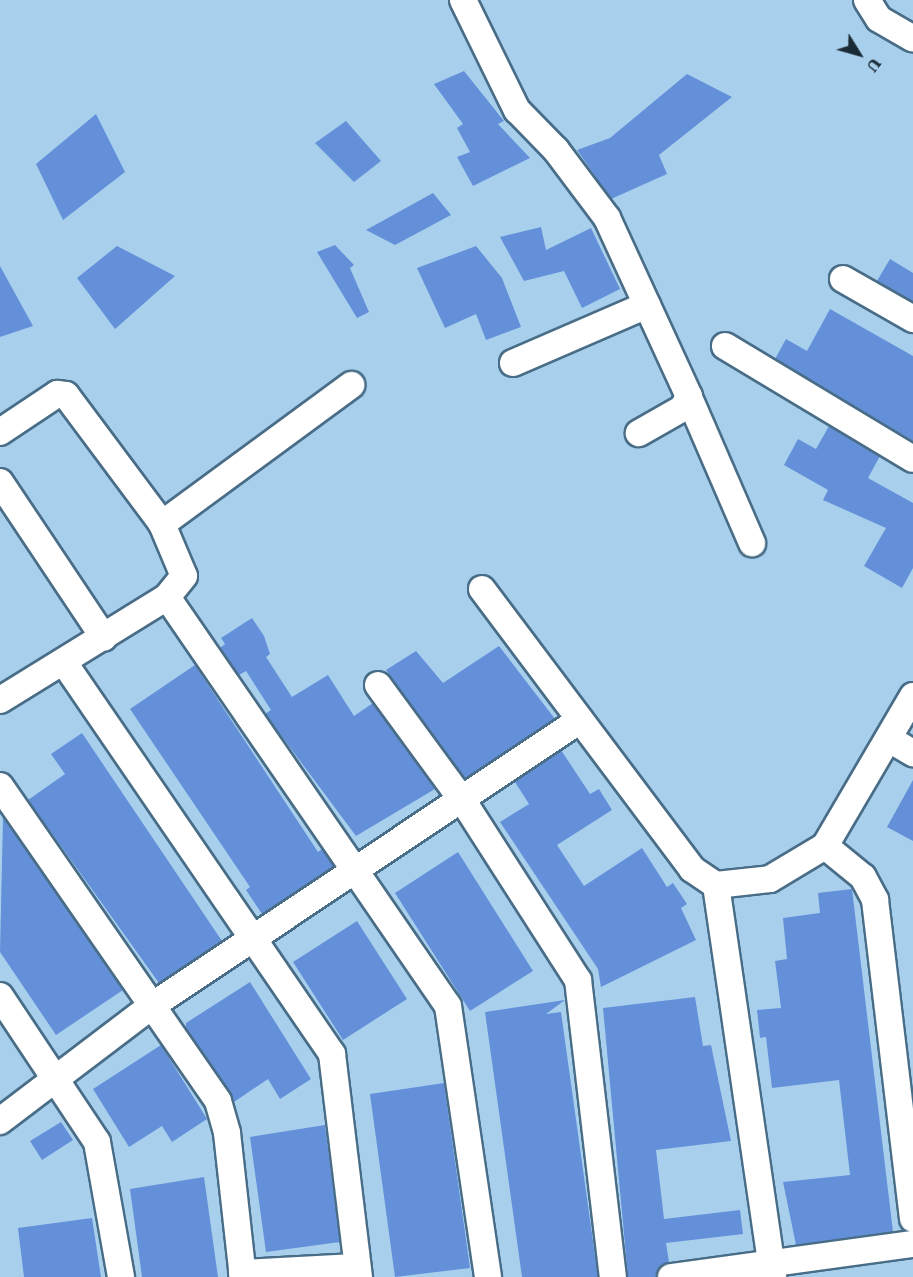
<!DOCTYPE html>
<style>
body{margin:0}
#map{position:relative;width:913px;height:1277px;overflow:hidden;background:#a8d0ed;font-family:"Roboto Serif",serif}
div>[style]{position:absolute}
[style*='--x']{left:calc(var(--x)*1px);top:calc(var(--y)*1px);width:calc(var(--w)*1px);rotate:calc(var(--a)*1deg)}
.building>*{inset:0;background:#6490da}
.roads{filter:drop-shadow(2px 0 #496d87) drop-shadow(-2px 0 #496d87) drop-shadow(0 2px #496d87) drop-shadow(0 -2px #496d87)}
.street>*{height:26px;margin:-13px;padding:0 13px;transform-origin:13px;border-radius:13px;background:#fff}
span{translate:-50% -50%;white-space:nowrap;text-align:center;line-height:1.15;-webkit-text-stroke:4.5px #a8d0ed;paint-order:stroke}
.north{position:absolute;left:829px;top:24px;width:60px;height:60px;-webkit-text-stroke:4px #a8d0ed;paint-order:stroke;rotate:127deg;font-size:16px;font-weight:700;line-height:24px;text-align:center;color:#1b2b36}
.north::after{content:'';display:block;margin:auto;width:21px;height:27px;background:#1b2b36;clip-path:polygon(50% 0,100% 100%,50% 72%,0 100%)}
</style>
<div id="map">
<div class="building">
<div style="clip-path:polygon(464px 71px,504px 121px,498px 124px,530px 158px,473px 186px,457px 157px,470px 152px,457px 128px,463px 124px,434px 84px)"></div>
<div style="clip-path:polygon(687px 74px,732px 97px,659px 155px,667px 174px,611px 199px,577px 150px,610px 138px)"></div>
<div style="clip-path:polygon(96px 114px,125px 172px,63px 220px,36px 164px)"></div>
<div style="clip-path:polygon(346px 121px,381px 161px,354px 182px,315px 143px)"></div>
<div style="clip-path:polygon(433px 193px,451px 215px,395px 245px,366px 230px)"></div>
<div style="clip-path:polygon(541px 227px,546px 250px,591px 228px,620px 289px,582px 308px,564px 271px,524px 281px,500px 237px)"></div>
<div style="clip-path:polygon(335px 245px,354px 265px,350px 268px,369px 312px,357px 318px,317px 252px)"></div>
<div style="clip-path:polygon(117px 246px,175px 276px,115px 329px,77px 278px)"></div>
<div style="clip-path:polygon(476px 246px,502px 278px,521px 327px,486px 340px,476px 314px,445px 328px,417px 268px)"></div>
<div style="clip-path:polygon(890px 259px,913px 273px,913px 302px,877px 281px)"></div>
<div style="clip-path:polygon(0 266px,33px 326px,0 337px)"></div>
<div style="clip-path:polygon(830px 309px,913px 356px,913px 441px,775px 359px,786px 339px,807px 351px)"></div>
<div style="clip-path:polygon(829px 426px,880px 456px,868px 478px,913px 503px,913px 568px,902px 588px,864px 566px,886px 528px,823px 500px,828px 490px,784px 465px,798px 439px,816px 449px)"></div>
<div style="clip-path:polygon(252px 618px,264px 636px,270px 654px,266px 657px,292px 697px,328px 675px,354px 716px,373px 703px,435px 789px,356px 836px,265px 714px,271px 710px,246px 671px,239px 675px,220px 648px,225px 644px,221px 638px)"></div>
<div style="clip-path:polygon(499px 646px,555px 719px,465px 779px,386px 670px,416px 651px,443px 683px)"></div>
<div style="clip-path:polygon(195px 665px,318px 852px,322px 849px,334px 866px,262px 914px,246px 890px,250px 887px,130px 709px)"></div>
<div style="clip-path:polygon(82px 733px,222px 941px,159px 983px,28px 800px,65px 774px,51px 754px)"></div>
<div style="clip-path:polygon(561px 750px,590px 794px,599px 789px,612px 810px,557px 845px,584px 886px,642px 848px,667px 887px,673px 883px,687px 904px,681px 908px,696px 940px,601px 987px,598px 969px,500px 822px,529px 804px,515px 782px)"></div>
<div style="clip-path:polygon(913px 780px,913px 841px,887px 827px)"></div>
<div style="clip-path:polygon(3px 817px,123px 990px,56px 1035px,0 952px)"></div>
<div style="clip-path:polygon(458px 852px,533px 971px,470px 1011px,395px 893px)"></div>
<div style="clip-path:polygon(852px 889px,893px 1232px,796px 1245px,783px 1182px,850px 1175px,839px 1080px,772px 1088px,766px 1037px,760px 1038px,757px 1010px,781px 1008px,775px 961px,787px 959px,783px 918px,820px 913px,818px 893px)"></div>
<div style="clip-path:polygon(357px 921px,407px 999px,343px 1040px,293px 962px)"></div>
<div style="clip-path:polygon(250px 982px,311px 1079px,280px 1099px,268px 1079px,234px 1102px,186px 1029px,186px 1023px)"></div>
<div style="clip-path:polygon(695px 997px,703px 1046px,711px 1045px,731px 1141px,656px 1150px,664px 1219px,740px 1210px,743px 1234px,666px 1243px,669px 1262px,656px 1277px,628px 1277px,603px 1008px)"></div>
<div style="clip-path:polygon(565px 1000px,546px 1014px,561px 1012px,598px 1277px,522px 1277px,485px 1012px)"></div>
<div style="clip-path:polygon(161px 1045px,207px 1119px,172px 1142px,162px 1126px,129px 1147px,93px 1089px)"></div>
<div style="clip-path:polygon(444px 1083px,470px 1268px,395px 1277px,370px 1094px)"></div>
<div style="clip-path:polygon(61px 1122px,73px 1140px,42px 1160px,30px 1141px)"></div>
<div style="clip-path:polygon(325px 1125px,340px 1242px,266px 1252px,250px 1137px)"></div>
<div style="clip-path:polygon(204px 1177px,218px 1277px,142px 1277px,130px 1189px)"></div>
<div style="clip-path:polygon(92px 1218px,101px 1277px,24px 1277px,18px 1228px)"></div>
</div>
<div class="roads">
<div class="street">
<div style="--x:463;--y:0;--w:123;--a:63.9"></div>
<div style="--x:517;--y:110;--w:56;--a:45.7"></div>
<div style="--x:556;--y:150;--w:85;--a:53.1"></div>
<div style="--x:607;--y:218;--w:196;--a:65.3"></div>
<div style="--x:689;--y:396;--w:13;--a:117"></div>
<div style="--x:683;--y:408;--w:51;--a:150.4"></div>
<div style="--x:867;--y:0;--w:22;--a:58"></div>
<div style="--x:879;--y:19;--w:39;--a:30"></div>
<div style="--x:843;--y:279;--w:81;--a:29.7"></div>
<div style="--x:725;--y:346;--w:219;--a:31"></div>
<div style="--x:513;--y:363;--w:146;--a:-23.4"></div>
<div style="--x:691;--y:402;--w:154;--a:66.6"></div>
<div style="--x:0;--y:432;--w:69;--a:-33.7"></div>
<div style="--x:57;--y:394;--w:9;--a:6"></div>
<div style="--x:66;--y:395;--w:161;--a:53.3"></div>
<div style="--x:162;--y:524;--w:56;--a:67.1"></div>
<div style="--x:184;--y:576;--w:27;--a:129"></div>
<div style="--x:167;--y:597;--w:196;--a:148.3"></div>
<div style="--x:0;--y:482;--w:187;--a:56.3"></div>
<div style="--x:162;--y:524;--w:235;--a:-36.3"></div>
<div style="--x:482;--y:589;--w:350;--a:53.1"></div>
<div style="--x:692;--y:869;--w:29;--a:34"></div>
<div style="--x:716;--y:885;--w:54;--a:-6.3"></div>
<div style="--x:770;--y:879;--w:64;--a:-31"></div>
<div style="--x:825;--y:846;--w:174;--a:-59.6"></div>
<div style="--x:167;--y:597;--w:496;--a:55.5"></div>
<div style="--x:448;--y:1006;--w:274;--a:81.6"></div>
<div style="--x:65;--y:664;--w:473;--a:55.6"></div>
<div style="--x:332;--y:1054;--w:225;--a:83.1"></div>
<div style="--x:378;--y:685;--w:144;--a:53.8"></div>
<div style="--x:463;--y:801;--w:213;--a:57.3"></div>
<div style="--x:578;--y:980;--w:299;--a:83.3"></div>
<div style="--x:891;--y:740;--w:26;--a:31"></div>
<div style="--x:0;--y:786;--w:383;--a:55.3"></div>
<div style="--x:218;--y:1101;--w:33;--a:74"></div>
<div style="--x:227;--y:1133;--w:145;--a:83.7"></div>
<div style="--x:825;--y:846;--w:49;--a:39.2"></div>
<div style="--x:863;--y:877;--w:26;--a:62"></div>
<div style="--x:875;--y:900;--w:321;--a:83.2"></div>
<div style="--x:716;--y:885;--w:396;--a:81.7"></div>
<div style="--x:0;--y:996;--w:175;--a:56.4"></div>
<div style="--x:97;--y:1142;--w:137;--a:79.9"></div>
<div style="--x:0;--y:1121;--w:188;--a:-37.2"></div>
<div style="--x:150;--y:1007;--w:517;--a:-33.72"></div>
<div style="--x:242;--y:1273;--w:114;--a:-3"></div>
<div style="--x:671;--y:1277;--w:244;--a:-7.8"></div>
</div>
</div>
<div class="north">U</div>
</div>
